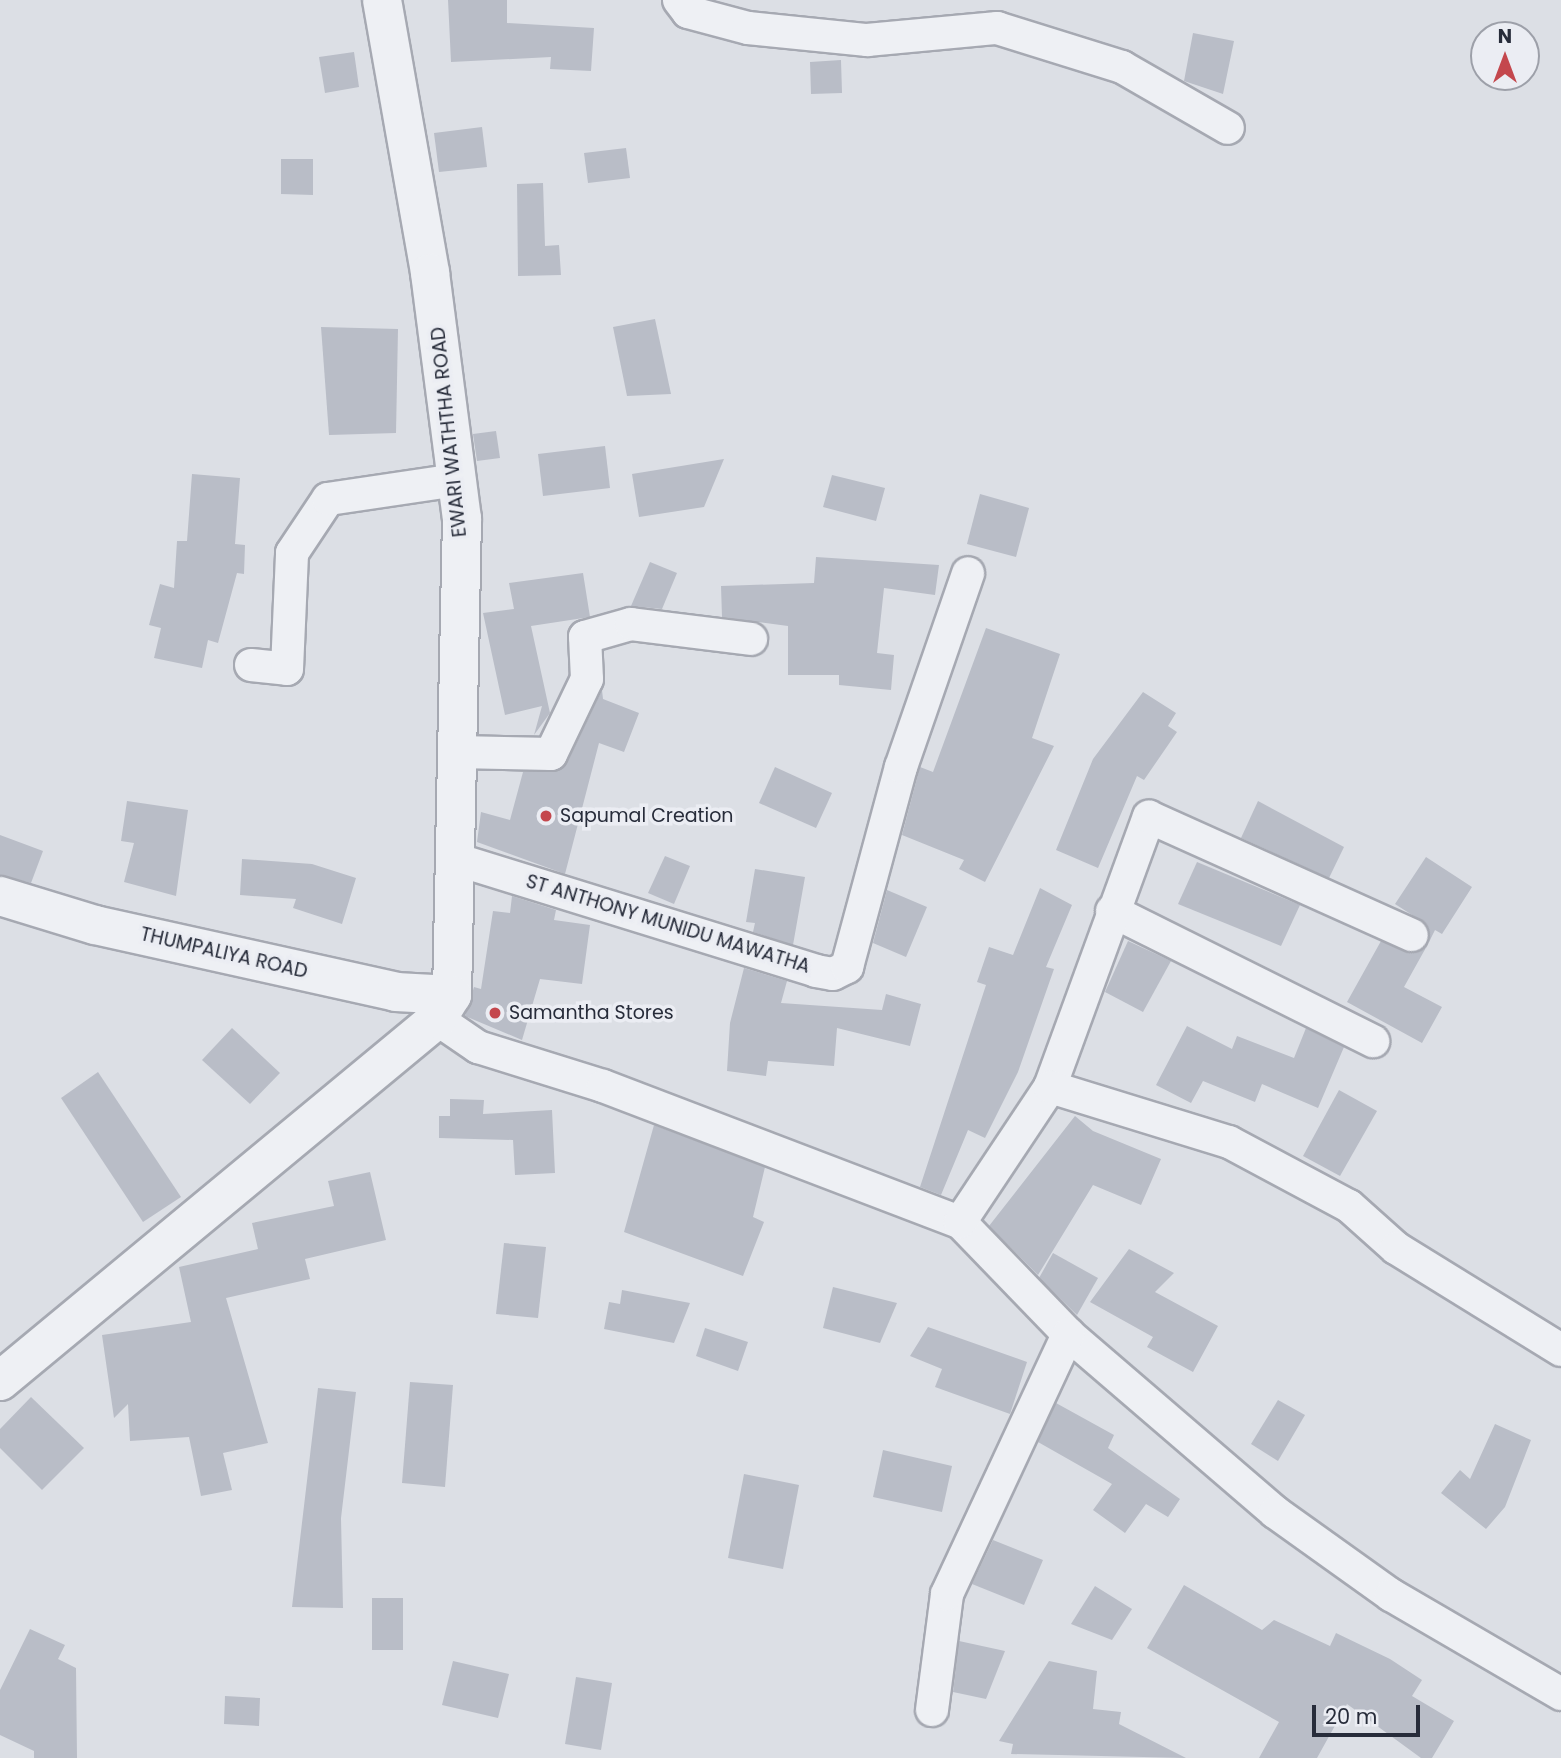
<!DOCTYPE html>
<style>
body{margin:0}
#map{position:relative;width:1561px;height:1758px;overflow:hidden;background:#dcdfe5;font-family:Poppins,sans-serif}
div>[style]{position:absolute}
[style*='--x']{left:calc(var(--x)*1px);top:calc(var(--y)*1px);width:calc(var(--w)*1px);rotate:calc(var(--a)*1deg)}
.building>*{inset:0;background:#b9bdc7}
.roads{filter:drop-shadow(2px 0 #a6a9b2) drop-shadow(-2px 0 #a6a9b2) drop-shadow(0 2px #a6a9b2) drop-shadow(0 -2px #a6a9b2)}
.minor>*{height:32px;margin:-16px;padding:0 16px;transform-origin:16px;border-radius:16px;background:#eef0f4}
.tertiary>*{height:38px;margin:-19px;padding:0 19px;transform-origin:19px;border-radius:19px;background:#eef0f4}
.dots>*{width:19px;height:19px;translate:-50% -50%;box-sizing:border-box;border:4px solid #ebedf3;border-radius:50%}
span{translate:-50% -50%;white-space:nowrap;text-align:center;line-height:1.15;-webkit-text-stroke:7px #ebedf3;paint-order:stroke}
.street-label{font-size:19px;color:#272c3a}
.poi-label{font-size:19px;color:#272c3a}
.left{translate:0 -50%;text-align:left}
.north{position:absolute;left:1470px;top:21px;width:70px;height:70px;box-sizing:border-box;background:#ebedf3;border:2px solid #9da0a9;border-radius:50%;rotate:0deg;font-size:19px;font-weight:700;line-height:28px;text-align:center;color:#272c3a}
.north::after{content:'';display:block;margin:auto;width:24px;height:32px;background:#c4474d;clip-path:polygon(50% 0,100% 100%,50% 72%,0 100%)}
.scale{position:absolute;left:1312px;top:1705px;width:108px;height:32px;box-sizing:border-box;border:4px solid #272c3a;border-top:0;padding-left:9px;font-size:21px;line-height:24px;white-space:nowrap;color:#272c3a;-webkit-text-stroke:5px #ebedf3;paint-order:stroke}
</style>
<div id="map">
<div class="building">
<div style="clip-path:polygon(448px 0,507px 0,507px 23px,594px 28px,591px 71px,550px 69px,551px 57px,451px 62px)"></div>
<div style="clip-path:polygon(1193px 33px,1234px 41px,1223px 94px,1184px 81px)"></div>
<div style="clip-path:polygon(354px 52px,359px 87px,325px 93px,319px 57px)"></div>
<div style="clip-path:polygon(841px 60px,842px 93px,811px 94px,810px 62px)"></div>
<div style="clip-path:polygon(482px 127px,487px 167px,439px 172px,434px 133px)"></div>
<div style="clip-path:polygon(626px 148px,630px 178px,588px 183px,584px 153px)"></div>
<div style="clip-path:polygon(281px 159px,313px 159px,313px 195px,281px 194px)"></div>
<div style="clip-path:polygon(543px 183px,545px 246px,559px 245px,561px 275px,518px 276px,517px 184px)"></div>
<div style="clip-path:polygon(655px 319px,671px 394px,627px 396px,613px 327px)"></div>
<div style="clip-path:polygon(321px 327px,398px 329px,396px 433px,329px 435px)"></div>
<div style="clip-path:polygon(496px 431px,500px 458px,477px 461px,473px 434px)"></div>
<div style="clip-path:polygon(605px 446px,610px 488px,543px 496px,538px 454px)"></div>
<div style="clip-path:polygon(724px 459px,704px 507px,639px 517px,632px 474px)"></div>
<div style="clip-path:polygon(192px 474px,240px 478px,235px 544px,245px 545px,244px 574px,237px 573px,218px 643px,208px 640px,202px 668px,154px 658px,161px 628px,149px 625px,160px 584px,174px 588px,177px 541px,187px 541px)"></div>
<div style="clip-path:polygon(832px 475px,885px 488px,876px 521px,823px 507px)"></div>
<div style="clip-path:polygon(980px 494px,1029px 508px,1016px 557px,967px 544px)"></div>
<div style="clip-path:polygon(816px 557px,939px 565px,935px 595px,884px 588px,877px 653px,894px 655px,891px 690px,839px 685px,839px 675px,788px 675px,788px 626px,722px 617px,721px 586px,814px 583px)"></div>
<div style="clip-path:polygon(650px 562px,677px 573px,662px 609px,631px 606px)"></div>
<div style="clip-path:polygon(583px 573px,590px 617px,531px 626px,550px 713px,534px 735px,542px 706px,505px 715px,483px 613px,514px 609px,509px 583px)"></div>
<div style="clip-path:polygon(986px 628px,1060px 654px,1032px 738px,1054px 746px,985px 882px,959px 869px,964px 860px,902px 835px,920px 767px,933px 772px)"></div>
<div style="clip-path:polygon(602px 690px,603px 699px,639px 713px,624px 752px,599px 743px,565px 874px,477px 842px,481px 812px,510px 820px,523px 772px,551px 772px,567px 763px)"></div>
<div style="clip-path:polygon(1143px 692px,1176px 713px,1168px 726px,1177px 732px,1144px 780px,1137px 776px,1098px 868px,1056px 850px,1093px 759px)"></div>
<div style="clip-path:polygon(775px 767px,832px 793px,816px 828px,759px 803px)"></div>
<div style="clip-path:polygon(127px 801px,188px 810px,176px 896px,124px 882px,134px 843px,121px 841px)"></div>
<div style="clip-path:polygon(1258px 801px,1344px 847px,1329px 878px,1241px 838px)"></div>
<div style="clip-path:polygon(0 835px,43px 851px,31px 883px,0 875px)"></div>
<div style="clip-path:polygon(665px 856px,690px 866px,674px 904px,648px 893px)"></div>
<div style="clip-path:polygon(1426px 857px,1472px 887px,1442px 934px,1435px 930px,1429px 942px,1426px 924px,1395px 904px)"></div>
<div style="clip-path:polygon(242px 859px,312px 864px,356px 878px,342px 924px,293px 908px,296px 899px,240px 895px)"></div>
<div style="clip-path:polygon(1197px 862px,1300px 905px,1281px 946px,1178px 904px)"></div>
<div style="clip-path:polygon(755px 869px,805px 877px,793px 945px,753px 932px,755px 923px,746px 922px)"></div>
<div style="clip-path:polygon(1040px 888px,1072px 905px,1046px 967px,1054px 969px,1018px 1072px,985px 1138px,968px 1130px,941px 1195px,920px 1187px,986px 985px,977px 982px,989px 947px,1013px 955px)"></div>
<div style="clip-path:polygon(887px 890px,927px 907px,906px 957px,873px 943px)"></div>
<div style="clip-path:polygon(512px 896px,556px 910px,554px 920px,590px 925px,582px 984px,540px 979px,522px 1040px,465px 1016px,474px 987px,481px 989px,493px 911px,510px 913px)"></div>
<div style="clip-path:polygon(1128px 941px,1171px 961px,1143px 1012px,1105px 992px)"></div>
<div style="clip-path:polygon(1381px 941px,1413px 953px,1428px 944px,1404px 987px,1442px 1007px,1422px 1043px,1347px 1002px)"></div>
<div style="clip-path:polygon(744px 968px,787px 981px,781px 1003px,882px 1010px,886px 994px,921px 1004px,910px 1046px,837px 1028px,834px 1066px,768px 1061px,766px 1076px,727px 1071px,730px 1023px)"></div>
<div style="clip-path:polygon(1187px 1026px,1232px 1049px,1237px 1036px,1294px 1058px,1306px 1028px,1344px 1047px,1318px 1108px,1262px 1084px,1255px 1102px,1203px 1081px,1191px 1103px,1156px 1085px)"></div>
<div style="clip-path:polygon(232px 1028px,280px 1073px,250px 1104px,202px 1060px)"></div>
<div style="clip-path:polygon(98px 1072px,181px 1197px,143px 1222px,61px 1098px)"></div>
<div style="clip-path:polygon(1339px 1090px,1377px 1111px,1340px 1176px,1303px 1156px)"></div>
<div style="clip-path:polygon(450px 1099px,484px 1100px,483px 1114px,552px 1110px,555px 1173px,515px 1175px,513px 1140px,439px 1138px,439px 1116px,450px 1116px)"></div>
<div style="clip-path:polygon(1075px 1116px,1093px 1131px,1161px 1159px,1141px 1205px,1093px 1185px,1038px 1275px,989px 1226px)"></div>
<div style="clip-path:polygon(654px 1125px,765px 1167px,753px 1217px,764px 1222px,743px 1276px,624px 1232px)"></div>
<div style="clip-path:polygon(370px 1172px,386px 1240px,305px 1259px,310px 1279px,226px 1298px,268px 1443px,223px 1453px,232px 1490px,201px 1496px,189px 1437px,130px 1441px,128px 1404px,114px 1418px,102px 1335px,191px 1322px,179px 1267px,258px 1249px,252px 1223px,334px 1206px,328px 1181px)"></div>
<div style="clip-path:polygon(504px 1243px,546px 1247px,538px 1318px,496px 1314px)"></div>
<div style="clip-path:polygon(1129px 1249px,1174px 1273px,1155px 1292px,1218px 1326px,1193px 1372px,1147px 1347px,1153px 1337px,1090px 1302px)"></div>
<div style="clip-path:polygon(1053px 1253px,1098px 1278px,1077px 1315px,1039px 1278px)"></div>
<div style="clip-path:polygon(833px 1287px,897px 1303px,880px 1343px,823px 1328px)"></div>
<div style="clip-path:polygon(622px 1290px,690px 1303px,674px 1343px,604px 1329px,609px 1302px,620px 1304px)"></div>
<div style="clip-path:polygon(928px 1327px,1027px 1362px,1010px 1414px,935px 1387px,942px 1369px,910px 1356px)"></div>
<div style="clip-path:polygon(705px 1328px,748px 1342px,738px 1371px,696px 1356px)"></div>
<div style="clip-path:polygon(410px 1382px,453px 1385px,445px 1487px,402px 1483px)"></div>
<div style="clip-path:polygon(318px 1388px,356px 1392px,341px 1518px,343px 1608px,292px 1607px)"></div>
<div style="clip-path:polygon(31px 1397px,84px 1448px,42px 1490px,0 1448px,0 1429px)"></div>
<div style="clip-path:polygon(1278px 1400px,1305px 1415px,1278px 1461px,1251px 1444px)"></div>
<div style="clip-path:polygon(1056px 1403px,1114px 1435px,1108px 1448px,1180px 1499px,1168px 1517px,1146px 1504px,1125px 1533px,1093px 1510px,1112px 1484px,1038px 1442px)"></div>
<div style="clip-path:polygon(1495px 1424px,1531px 1440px,1505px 1507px,1486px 1529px,1441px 1493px,1460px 1470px,1470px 1479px)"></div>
<div style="clip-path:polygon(883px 1450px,952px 1466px,942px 1512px,873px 1497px)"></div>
<div style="clip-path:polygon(744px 1474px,799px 1485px,783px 1569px,728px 1558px)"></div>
<div style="clip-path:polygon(993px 1540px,1043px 1560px,1024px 1605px,972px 1584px)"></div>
<div style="clip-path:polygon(1184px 1585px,1262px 1630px,1274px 1620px,1330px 1646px,1336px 1633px,1390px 1659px,1422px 1680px,1412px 1696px,1454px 1721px,1432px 1758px,1421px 1758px,1347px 1704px,1317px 1758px,1259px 1758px,1279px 1722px,1147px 1648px)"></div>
<div style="clip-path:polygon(1095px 1586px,1132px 1609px,1112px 1640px,1071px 1624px)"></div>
<div style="clip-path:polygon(372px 1598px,403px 1598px,403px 1650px,372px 1650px)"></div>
<div style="clip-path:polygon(30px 1629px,65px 1645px,58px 1659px,76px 1668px,77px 1758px,34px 1758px,34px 1751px,0 1735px,0 1690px)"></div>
<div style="clip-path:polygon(959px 1641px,1005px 1651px,986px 1699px,953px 1692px)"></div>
<div style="clip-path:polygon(453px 1661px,509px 1674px,498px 1718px,442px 1705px)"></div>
<div style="clip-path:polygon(1049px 1661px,1097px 1671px,1093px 1709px,1121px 1712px,1119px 1724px,1186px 1758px,1011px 1754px,1013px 1744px,999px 1741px)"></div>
<div style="clip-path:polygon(576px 1677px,612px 1683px,601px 1750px,565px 1744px)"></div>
<div style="clip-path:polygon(225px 1696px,260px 1698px,259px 1726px,224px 1724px)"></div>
</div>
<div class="roads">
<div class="minor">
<div style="--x:679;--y:0;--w:15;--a:53"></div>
<div style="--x:688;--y:12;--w:62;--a:14.9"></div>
<div style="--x:748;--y:28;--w:120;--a:5.8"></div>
<div style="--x:867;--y:40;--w:131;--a:-5.3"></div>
<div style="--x:997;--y:28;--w:131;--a:17.3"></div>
<div style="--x:1122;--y:67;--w:122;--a:29.9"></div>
<div style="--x:251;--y:665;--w:36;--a:6"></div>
<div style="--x:287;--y:669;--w:116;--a:-87.5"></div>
<div style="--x:292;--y:553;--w:65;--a:-56.3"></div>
<div style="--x:328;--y:499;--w:130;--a:-8.4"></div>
<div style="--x:457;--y:752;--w:94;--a:1.2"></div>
<div style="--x:551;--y:754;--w:83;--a:-64.4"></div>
<div style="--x:587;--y:679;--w:42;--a:-92.7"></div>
<div style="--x:585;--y:637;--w:48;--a:-15.8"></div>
<div style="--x:631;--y:624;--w:121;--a:7.1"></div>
<div style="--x:455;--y:859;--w:378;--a:17.2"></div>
<div style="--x:816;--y:971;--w:17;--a:10"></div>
<div style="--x:833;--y:974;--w:16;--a:-27"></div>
<div style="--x:847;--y:967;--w:207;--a:-74.9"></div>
<div style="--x:901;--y:767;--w:205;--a:-70.9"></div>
<div style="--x:1112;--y:911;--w:292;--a:26.5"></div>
<div style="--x:437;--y:1019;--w:50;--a:34.3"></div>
<div style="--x:478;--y:1047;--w:131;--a:17.3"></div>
<div style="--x:603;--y:1086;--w:382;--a:20.9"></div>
<div style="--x:960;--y:1222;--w:156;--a:46"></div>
<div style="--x:1068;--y:1334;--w:273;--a:40.7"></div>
<div style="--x:1275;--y:1512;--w:143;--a:35.6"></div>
<div style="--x:1391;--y:1595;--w:197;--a:30.2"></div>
<div style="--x:1050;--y:1087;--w:288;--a:-69.9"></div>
<div style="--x:1149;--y:817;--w:288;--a:24.2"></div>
<div style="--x:960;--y:1222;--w:162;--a:-56.3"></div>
<div style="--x:1050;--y:1087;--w:187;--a:17.1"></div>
<div style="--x:1229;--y:1142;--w:136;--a:28.1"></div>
<div style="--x:1349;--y:1206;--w:63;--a:41.8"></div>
<div style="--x:1396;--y:1248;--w:194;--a:31.7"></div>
<div style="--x:932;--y:1710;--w:117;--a:-82.6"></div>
<div style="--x:947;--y:1594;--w:287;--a:-65"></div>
</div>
<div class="tertiary">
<div style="--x:382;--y:0;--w:277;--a:80"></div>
<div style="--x:430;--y:273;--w:247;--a:82.6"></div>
<div style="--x:462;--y:518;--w:477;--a:91.2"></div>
<div style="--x:0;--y:896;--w:99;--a:17"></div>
<div style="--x:95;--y:925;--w:308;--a:12.5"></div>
<div style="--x:396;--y:992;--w:56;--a:3.1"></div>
<div style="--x:0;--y:1381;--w:567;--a:-39.64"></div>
<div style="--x:437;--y:1019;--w:28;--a:-58"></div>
</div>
</div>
<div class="dots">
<div style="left:546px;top:816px;background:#c4474d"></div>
<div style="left:495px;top:1013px;background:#c4474d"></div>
</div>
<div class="street-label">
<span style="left:449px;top:432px;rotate:-96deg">EWARI WATHTHA ROAD</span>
<span style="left:668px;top:924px;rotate:17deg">ST ANTHONY MUNIDU MAWATHA</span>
<span style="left:224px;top:953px;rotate:13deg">THUMPALIYA ROAD</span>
</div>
<div class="poi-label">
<span class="left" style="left:560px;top:816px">Sapumal Creation</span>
<span class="left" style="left:509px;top:1013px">Samantha Stores</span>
</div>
<div class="north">N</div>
<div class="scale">20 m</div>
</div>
